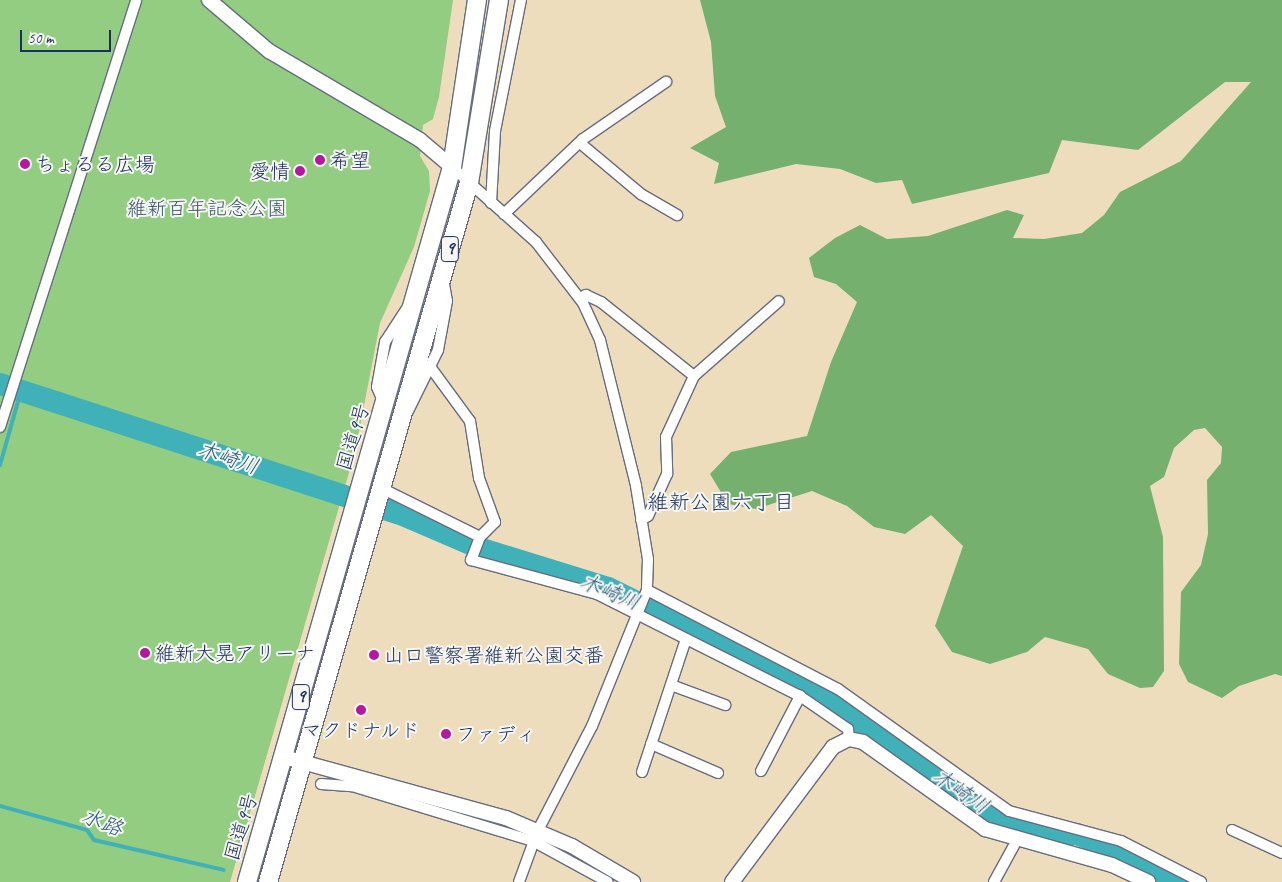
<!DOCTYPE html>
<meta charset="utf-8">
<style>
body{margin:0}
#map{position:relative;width:1282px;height:882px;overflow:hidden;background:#eeddbc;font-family:Caveat,"Klee One",sans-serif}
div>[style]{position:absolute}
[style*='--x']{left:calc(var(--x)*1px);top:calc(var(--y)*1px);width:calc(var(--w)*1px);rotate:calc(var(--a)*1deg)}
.green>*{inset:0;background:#93cd81}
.forest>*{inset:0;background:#76b06f}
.stream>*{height:4px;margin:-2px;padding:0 2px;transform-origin:2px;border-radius:2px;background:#40b0b9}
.river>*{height:22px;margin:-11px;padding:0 11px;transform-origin:11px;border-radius:11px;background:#40b0b9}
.roads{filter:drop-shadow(1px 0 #656c7f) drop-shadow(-1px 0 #656c7f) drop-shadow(0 1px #656c7f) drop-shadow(0 -1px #656c7f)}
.minor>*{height:10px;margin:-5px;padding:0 5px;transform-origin:5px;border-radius:5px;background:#fff}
.tertiary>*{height:14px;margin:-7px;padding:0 7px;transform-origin:7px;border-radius:7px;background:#fff}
.trunk>*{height:18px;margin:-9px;padding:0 9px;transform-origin:9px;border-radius:9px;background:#fff}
.dots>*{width:14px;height:14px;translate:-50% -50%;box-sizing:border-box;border:2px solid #f6f6f2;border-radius:50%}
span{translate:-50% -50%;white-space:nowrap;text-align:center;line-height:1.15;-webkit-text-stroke:4px #f6f6f2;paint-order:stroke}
.shield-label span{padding:1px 4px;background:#f6f6f2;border:1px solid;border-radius:4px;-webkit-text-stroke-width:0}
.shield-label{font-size:19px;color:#1b2f5e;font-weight:700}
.poi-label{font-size:20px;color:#1b2f5e}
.left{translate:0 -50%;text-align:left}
.right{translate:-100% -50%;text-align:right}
.park-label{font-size:20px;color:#395667}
.street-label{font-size:20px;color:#1b2f5e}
.water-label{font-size:21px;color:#285c7e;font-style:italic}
.neighbourhood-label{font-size:21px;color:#1b2f5e}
.scale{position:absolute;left:20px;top:30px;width:91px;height:22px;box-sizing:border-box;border:2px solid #1b2f5e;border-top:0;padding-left:6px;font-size:15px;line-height:18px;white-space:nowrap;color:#1b2f5e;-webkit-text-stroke:4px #f6f6f2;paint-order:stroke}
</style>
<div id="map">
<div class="green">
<div style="clip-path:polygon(0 0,453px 0,439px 97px,433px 119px,423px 125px,420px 156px,429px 171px,430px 191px,414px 247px,380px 323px,355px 452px,230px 882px,0 882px)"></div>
</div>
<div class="forest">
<div style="clip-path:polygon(700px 0,1282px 0,1282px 676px,1275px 674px,1239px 686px,1222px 698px,1188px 682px,1179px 664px,1181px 592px,1201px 565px,1208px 534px,1207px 480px,1221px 463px,1222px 447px,1205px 428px,1194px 430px,1174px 448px,1164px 477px,1150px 486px,1163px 537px,1164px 671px,1153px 687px,1140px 688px,1108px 674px,1088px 649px,1045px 637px,1027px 652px,990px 664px,952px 652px,935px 626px,963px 546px,931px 515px,905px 534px,874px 527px,847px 506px,812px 491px,756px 509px,728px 504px,710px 474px,731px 452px,807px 436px,831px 362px,857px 302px,836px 284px,814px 277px,809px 258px,835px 238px,860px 225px,887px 239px,928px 236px,1007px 210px,1024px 215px,1013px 238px,1044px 239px,1082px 233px,1104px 215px,1120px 192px,1181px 161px,1251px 82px,1225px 82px,1138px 150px,1062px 140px,1049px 173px,912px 204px,902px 180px,876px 183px,840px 169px,796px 164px,714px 184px,719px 163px,690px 148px,726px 127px,715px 96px,711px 42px)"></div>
</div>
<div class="stream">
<div style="--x:0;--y:465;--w:77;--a:-74.2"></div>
<div style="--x:0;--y:806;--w:90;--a:15.4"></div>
<div style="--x:87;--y:830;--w:12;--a:55"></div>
<div style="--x:94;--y:840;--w:133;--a:13"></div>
</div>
<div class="river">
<div style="--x:0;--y:384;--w:418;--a:18"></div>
<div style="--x:398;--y:513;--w:91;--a:23.2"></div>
<div style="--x:482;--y:549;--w:132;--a:17.2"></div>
<div style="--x:608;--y:588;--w:214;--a:26.1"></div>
<div style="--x:800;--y:682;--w:245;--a:34"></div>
<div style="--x:1003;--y:819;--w:60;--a:15.4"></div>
<div style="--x:1061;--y:835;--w:16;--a:-4"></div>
<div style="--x:1077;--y:834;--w:67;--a:22"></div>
<div style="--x:1139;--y:859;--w:46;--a:29.9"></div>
</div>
<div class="roads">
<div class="minor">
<div style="--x:580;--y:143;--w:80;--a:39.9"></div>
<div style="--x:641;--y:194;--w:42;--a:30.3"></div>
<div style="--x:452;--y:167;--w:113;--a:41.8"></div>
<div style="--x:536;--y:242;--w:77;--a:52.4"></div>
<div style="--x:583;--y:303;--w:41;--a:65.3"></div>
<div style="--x:600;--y:340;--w:150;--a:76.1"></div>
<div style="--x:636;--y:486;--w:74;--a:80.7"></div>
<div style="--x:648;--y:559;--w:31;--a:92"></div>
<div style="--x:647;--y:590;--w:147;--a:112"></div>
<div style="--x:592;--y:726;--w:117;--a:117.4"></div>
<div style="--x:538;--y:830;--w:55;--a:110.1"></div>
<div style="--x:491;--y:203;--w:72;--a:-86.8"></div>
<div style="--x:495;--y:131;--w:134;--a:-78.8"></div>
<div style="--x:504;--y:214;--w:109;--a:-43.5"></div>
<div style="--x:583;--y:139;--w:101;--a:-34.5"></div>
<div style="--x:580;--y:298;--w:7;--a:-27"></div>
<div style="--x:586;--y:295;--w:17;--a:25"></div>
<div style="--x:601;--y:302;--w:119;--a:38.5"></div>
<div style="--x:694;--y:376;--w:67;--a:114.7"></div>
<div style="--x:666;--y:437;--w:37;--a:88"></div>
<div style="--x:667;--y:474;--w:46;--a:114.3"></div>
<div style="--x:648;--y:516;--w:8;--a:150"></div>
<div style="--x:431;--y:368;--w:66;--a:53.7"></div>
<div style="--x:470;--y:421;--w:58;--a:81"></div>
<div style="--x:479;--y:478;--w:47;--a:70"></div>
<div style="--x:495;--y:522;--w:21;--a:135"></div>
<div style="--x:480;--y:537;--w:25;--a:111"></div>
<div style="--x:471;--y:560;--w:131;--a:15.1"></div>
<div style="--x:597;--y:594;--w:227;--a:26.7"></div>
<div style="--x:800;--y:696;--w:58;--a:34.5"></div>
<div style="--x:848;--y:729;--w:10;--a:84"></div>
<div style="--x:694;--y:376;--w:113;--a:-41.4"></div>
<div style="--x:384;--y:403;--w:17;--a:-114"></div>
<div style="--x:377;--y:387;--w:46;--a:-79.9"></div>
<div style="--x:385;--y:342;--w:44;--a:-57"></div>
<div style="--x:408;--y:411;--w:68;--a:-63.8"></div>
<div style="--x:438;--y:350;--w:50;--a:-79.6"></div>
<div style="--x:447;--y:301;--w:17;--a:-100"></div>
<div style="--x:0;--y:427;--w:448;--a:-72.3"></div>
<div style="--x:381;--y:488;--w:110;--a:26.3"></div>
<div style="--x:647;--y:590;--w:215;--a:27.4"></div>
<div style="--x:838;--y:689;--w:210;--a:35.5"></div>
<div style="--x:1009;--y:811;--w:116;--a:15"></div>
<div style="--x:1121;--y:841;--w:90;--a:27.1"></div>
<div style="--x:671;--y:685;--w:58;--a:20.3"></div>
<div style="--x:651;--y:744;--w:73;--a:23.4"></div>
<div style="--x:761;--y:771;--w:85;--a:-62.5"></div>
<div style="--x:642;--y:772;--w:140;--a:-71.7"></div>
<div style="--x:321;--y:784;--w:31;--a:4"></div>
<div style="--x:352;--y:786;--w:189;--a:16.9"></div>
<div style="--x:533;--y:841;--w:85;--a:28.7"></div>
<div style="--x:1232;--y:830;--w:55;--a:24.7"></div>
<div style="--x:994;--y:882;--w:48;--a:-61.3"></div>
</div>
<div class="tertiary">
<div style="--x:209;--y:0;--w:79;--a:40.4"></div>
<div style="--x:269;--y:51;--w:175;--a:30.5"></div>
<div style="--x:420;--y:140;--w:42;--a:40.2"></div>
<div style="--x:284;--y:757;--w:230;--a:15.4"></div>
<div style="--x:506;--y:818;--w:72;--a:23"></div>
<div style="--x:572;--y:846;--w:71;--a:30.5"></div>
<div style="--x:732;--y:882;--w:169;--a:-53.2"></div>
<div style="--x:833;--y:747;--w:18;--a:-27"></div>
<div style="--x:849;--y:739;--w:14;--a:12"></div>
<div style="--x:863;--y:742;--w:150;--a:35.5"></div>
<div style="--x:985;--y:829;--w:132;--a:15.8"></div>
<div style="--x:1112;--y:865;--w:40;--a:25"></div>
</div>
<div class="trunk">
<div style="--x:247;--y:882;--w:744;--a:-74"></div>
<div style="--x:452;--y:167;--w:169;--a:-81.5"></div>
<div style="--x:268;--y:882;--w:727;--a:-73.96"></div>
<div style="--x:469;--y:183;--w:185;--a:-80.7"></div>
</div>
</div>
<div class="dots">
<div style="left:320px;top:160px;background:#b5179e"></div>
<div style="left:25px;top:164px;background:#b5179e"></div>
<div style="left:300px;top:171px;background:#b5179e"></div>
<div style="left:145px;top:653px;background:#b5179e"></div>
<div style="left:374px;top:655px;background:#b5179e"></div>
<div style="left:361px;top:710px;background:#b5179e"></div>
<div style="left:446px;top:734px;background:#b5179e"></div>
</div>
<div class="shield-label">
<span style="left:450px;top:249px">9</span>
<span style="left:301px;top:697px">9</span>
</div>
<div class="poi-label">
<span class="left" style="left:330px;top:160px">希望</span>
<span class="left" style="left:35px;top:164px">ちょるる広場</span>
<span class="right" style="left:290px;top:171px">愛情</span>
<span class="left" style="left:155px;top:653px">維新大晃アリーナ</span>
<span class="left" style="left:384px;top:655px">山口警察署維新公園交番</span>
<span style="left:361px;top:730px">マクドナルド</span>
<span class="left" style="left:456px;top:734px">ファディ</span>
</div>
<div class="park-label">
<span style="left:207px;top:208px">維新百年記念公園</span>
</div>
<div class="street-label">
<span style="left:353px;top:437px;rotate:-73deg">国道9号</span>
<span style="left:241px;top:827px;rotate:-73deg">国道9号</span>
</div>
<div class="water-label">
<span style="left:228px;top:458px;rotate:18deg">木崎川</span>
<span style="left:610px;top:592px;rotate:22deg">木崎川</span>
<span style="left:961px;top:791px;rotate:34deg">木崎川</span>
<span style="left:102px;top:822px;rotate:21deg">水路</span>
</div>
<div class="neighbourhood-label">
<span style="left:721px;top:502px">維新公園六丁目</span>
</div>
<div class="scale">50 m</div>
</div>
